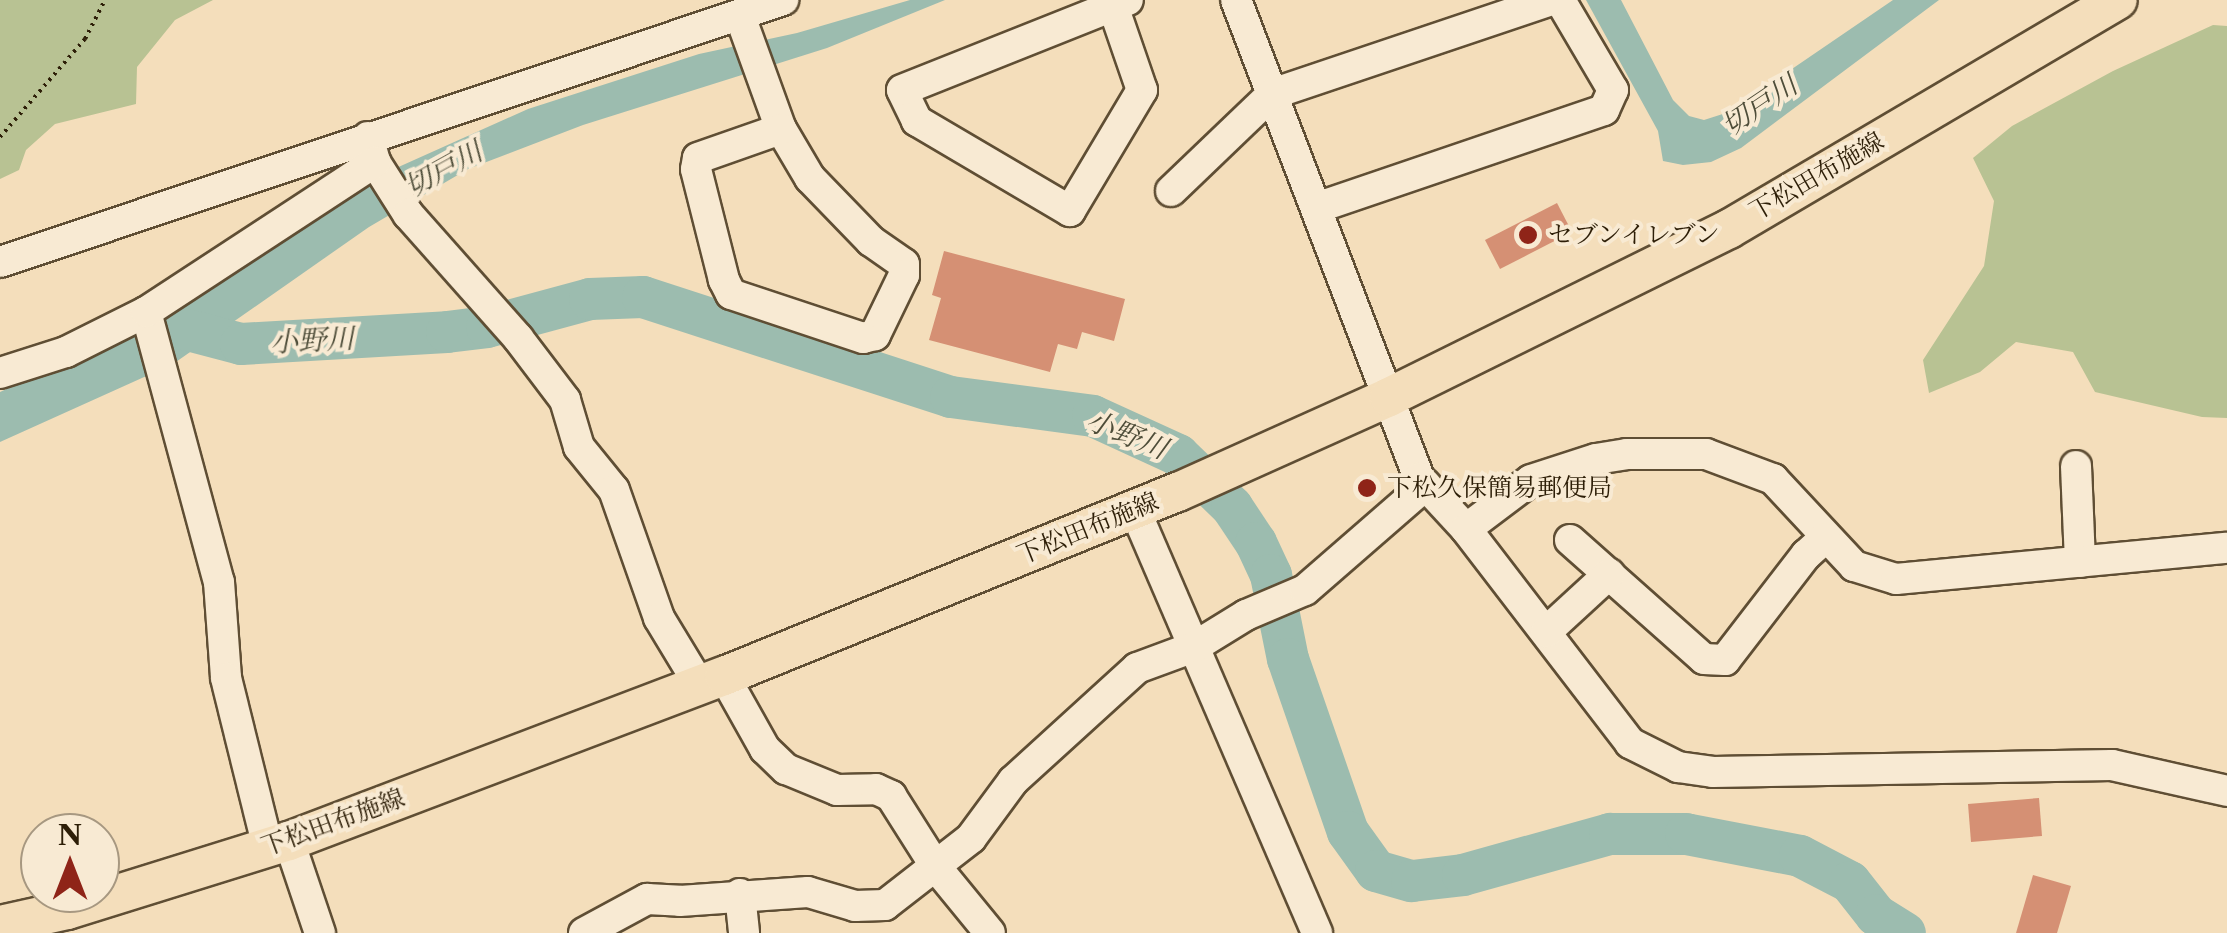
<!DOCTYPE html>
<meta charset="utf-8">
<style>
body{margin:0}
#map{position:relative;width:2227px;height:933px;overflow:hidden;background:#f4debb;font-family:"Libre Caslon Text","Noto Serif JP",serif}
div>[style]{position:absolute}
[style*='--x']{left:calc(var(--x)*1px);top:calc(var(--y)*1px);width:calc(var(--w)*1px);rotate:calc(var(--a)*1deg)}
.green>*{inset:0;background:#b8c293}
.water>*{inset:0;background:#9cbcaf}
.river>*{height:42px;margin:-21px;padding:0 21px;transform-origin:21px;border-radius:21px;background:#9cbcaf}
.building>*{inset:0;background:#d59074}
.path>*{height:4px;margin-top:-2px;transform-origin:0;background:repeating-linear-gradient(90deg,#2d1e07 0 2.5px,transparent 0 7.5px)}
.roads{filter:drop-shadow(2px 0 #5f4e34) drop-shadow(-2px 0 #5f4e34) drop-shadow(0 2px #5f4e34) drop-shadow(0 -2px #5f4e34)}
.minor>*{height:30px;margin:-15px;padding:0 15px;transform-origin:15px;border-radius:15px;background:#f8ead3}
.major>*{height:38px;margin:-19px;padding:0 19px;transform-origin:19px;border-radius:19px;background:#f4debb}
.dots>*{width:28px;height:28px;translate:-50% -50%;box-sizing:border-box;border:5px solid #f8ead3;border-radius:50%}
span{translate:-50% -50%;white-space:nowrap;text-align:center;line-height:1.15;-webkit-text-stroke:8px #f8ead3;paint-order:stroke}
.street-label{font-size:25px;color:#2d1e07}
.poi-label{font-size:25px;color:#2d1e07}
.left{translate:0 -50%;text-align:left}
.water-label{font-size:28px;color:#4e4d39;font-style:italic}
.north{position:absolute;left:20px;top:813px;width:100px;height:100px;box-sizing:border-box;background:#f8ead3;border:2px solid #a79881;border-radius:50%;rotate:0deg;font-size:28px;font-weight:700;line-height:40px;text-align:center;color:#2d1e07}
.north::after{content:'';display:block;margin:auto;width:35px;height:45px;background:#8f2418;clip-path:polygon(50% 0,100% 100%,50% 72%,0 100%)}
</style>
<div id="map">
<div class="green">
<div style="clip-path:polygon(0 0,213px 0,175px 20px,137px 67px,136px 104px,55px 124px,26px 150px,19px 170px,0 179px)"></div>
<div style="clip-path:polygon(2213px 25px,2227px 26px,2227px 418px,2202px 417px,2095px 392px,2073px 352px,2016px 342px,1980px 372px,1929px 393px,1923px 360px,1984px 266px,1994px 201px,1973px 158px,2012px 126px,2113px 71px)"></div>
</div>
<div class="water">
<div style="clip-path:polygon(910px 0,945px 0,827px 48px,583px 125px,468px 169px,369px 227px,173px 364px,0 442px,0 392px,171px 314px,365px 182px,528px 109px,699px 54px,797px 33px)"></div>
<div style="clip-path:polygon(1586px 0,1621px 0,1673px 100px,1689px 116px,1704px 120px,1729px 112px,1893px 0,1939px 0,1741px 148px,1711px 162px,1683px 165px,1663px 161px,1658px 131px)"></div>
</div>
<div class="river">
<div style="--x:184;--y:329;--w:59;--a:14.7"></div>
<div style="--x:241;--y:344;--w:206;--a:-3.3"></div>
<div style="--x:447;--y:332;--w:40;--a:-7.1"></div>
<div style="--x:487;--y:327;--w:107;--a:-15.2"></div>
<div style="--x:590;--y:299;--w:53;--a:-2.2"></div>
<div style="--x:643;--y:297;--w:324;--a:18"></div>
<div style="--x:951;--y:397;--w:143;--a:7.6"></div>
<div style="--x:1093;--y:416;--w:94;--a:24.6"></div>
<div style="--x:1178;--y:455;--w:75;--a:43.9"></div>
<div style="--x:1232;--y:507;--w:43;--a:56.3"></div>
<div style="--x:1256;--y:543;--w:35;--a:65"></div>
<div style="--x:1271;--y:575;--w:86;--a:78.6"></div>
<div style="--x:1288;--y:659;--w:183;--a:70.9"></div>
<div style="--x:1348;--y:832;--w:48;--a:54.3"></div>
<div style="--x:1376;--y:871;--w:37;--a:16"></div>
<div style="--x:1412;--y:881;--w:51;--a:-6.7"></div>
<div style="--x:1463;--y:875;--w:153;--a:-15.6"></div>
<div style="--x:1610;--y:834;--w:76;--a:0"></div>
<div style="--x:1686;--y:834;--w:116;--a:10.9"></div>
<div style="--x:1800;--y:856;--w:56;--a:27.5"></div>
<div style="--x:1850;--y:882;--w:42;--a:51.8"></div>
<div style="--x:1876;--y:915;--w:34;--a:32"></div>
</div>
<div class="building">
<div style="clip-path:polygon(1557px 203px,1572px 232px,1500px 269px,1485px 240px)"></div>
<div style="clip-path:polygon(944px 251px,1125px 299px,1114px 341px,1082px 332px,1077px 349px,1058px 344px,1050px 372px,929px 340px,941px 298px,932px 295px)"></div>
<div style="clip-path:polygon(2039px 798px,2042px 836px,1971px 842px,1968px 804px)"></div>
<div style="clip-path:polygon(2033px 875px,2071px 886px,2057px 933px,2016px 933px)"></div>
</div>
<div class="path">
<div style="--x:0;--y:137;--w:130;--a:-49.1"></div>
<div style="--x:85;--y:39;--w:44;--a:-62.9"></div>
</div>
<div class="roads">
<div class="minor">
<div style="--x:1236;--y:0;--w:512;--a:69.05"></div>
<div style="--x:1419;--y:478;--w:69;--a:47.3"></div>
<div style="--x:1466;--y:529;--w:270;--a:52.5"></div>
<div style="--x:1630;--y:743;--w:54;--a:26.6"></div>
<div style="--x:1678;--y:767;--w:35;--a:8"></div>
<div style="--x:1713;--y:772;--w:399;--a:-1"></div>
<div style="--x:2112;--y:765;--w:118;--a:12.7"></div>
<div style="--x:1113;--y:6;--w:89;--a:71"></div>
<div style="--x:1142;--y:90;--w:141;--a:120.8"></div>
<div style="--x:1070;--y:211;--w:178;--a:-149.5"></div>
<div style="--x:917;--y:121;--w:34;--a:-116"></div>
<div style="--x:902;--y:90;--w:243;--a:-21.7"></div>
<div style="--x:740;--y:16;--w:120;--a:70.1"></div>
<div style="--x:781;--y:129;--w:57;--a:59.4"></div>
<div style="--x:810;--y:178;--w:88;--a:45.9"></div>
<div style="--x:871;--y:241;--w:40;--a:34.9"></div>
<div style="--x:904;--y:264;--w:11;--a:90"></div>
<div style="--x:904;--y:275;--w:67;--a:115.8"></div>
<div style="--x:875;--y:335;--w:12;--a:166"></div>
<div style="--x:863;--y:338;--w:139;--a:-161.6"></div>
<div style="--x:731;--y:294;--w:16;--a:-117"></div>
<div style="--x:724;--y:280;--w:114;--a:-104.2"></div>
<div style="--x:696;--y:169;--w:11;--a:-80"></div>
<div style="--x:698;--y:158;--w:88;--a:-19.3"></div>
<div style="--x:368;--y:137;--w:26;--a:74"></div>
<div style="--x:375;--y:162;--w:62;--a:57.6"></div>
<div style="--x:408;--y:214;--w:166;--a:48.4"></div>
<div style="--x:518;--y:338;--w:78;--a:52.8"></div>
<div style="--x:565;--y:400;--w:49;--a:73.4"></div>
<div style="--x:579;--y:447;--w:55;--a:50.9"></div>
<div style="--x:614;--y:490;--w:136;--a:70.6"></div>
<div style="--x:659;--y:618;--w:77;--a:58.8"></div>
<div style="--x:1171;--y:191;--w:140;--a:-43.8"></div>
<div style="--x:1272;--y:94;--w:294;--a:-18.6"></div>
<div style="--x:1319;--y:207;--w:301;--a:-18.8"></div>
<div style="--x:1604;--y:110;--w:22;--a:-66"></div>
<div style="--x:1613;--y:90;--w:104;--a:-120.5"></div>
<div style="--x:0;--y:262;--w:826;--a:-18.5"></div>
<div style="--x:146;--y:312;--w:280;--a:74.9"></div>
<div style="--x:219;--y:582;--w:96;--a:85.8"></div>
<div style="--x:226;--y:678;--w:175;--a:76.1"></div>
<div style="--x:0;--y:373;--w:69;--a:-17.7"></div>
<div style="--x:66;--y:352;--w:89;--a:-26.6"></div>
<div style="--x:146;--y:312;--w:274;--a:-33.2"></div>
<div style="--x:2076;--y:466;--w:96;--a:87.6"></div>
<div style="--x:1135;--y:510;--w:460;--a:66.7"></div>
<div style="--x:1466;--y:529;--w:81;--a:-37"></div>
<div style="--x:1531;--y:480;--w:68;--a:-17.9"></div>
<div style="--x:1596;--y:459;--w:31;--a:-9"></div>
<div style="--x:1627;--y:454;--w:79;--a:0"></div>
<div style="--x:1706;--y:454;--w:72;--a:20.5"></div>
<div style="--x:1773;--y:479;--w:119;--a:47"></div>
<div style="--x:1854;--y:566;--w:44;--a:17.2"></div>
<div style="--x:1896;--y:579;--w:332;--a:-5.4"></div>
<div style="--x:1570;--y:540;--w:179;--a:41.6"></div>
<div style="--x:1704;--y:659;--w:21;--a:3"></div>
<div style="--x:1725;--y:660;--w:133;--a:-52.4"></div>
<div style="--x:1806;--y:555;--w:25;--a:-42"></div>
<div style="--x:1546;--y:632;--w:86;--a:-42.6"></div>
<div style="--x:724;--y:676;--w:84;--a:60.7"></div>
<div style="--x:765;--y:749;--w:29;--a:44"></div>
<div style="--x:786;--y:769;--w:55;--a:22.4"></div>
<div style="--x:837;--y:790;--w:39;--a:-1"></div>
<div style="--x:876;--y:789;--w:17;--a:25"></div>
<div style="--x:891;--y:796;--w:84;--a:57.6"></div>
<div style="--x:936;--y:867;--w:85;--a:50.7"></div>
<div style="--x:289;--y:841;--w:97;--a:71.4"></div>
<div style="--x:740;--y:894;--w:39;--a:84"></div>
<div style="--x:584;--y:933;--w:72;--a:-28.4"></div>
<div style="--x:647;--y:899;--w:33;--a:3"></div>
<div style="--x:680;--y:901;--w:128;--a:-4"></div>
<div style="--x:808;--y:892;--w:49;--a:16.6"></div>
<div style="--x:855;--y:906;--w:30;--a:-2"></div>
<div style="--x:885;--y:905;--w:109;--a:-37.9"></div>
<div style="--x:971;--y:838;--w:71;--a:-53.6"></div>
<div style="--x:1013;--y:781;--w:168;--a:-42.3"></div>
<div style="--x:1137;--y:668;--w:61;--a:-20.2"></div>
<div style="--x:1194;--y:647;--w:61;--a:-31.6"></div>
<div style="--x:1246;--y:615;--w:64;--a:-23"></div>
<div style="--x:1305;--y:590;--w:160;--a:-41"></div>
</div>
<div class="major">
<div style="--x:0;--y:925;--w:69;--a:-12.6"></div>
<div style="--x:67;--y:910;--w:232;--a:-17.3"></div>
<div style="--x:289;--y:841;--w:465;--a:-20.8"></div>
<div style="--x:724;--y:676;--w:490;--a:-22.1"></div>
<div style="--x:1178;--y:492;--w:231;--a:-24.2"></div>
<div style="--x:1389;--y:397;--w:379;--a:-26.3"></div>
<div style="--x:1729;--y:229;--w:451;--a:-30.5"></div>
</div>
</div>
<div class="dots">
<div style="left:1528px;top:235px;background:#8f2418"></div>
<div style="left:1367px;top:488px;background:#8f2418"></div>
</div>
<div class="street-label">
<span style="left:1817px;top:177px;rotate:-30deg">下松田布施線</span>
<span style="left:1088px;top:529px;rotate:-22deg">下松田布施線</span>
<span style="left:333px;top:823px;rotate:-20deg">下松田布施線</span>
</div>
<div class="poi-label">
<span class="left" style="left:1548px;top:235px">セブンイレブン</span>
<span class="left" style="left:1387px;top:488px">下松久保簡易郵便局</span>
</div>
<div class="water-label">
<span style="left:1759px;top:105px;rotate:-34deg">切戸川</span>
<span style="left:443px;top:169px;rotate:-29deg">切戸川</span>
<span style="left:312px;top:340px;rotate:-3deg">小野川</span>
<span style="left:1127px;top:434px;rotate:22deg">小野川</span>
</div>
<div class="north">N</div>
</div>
